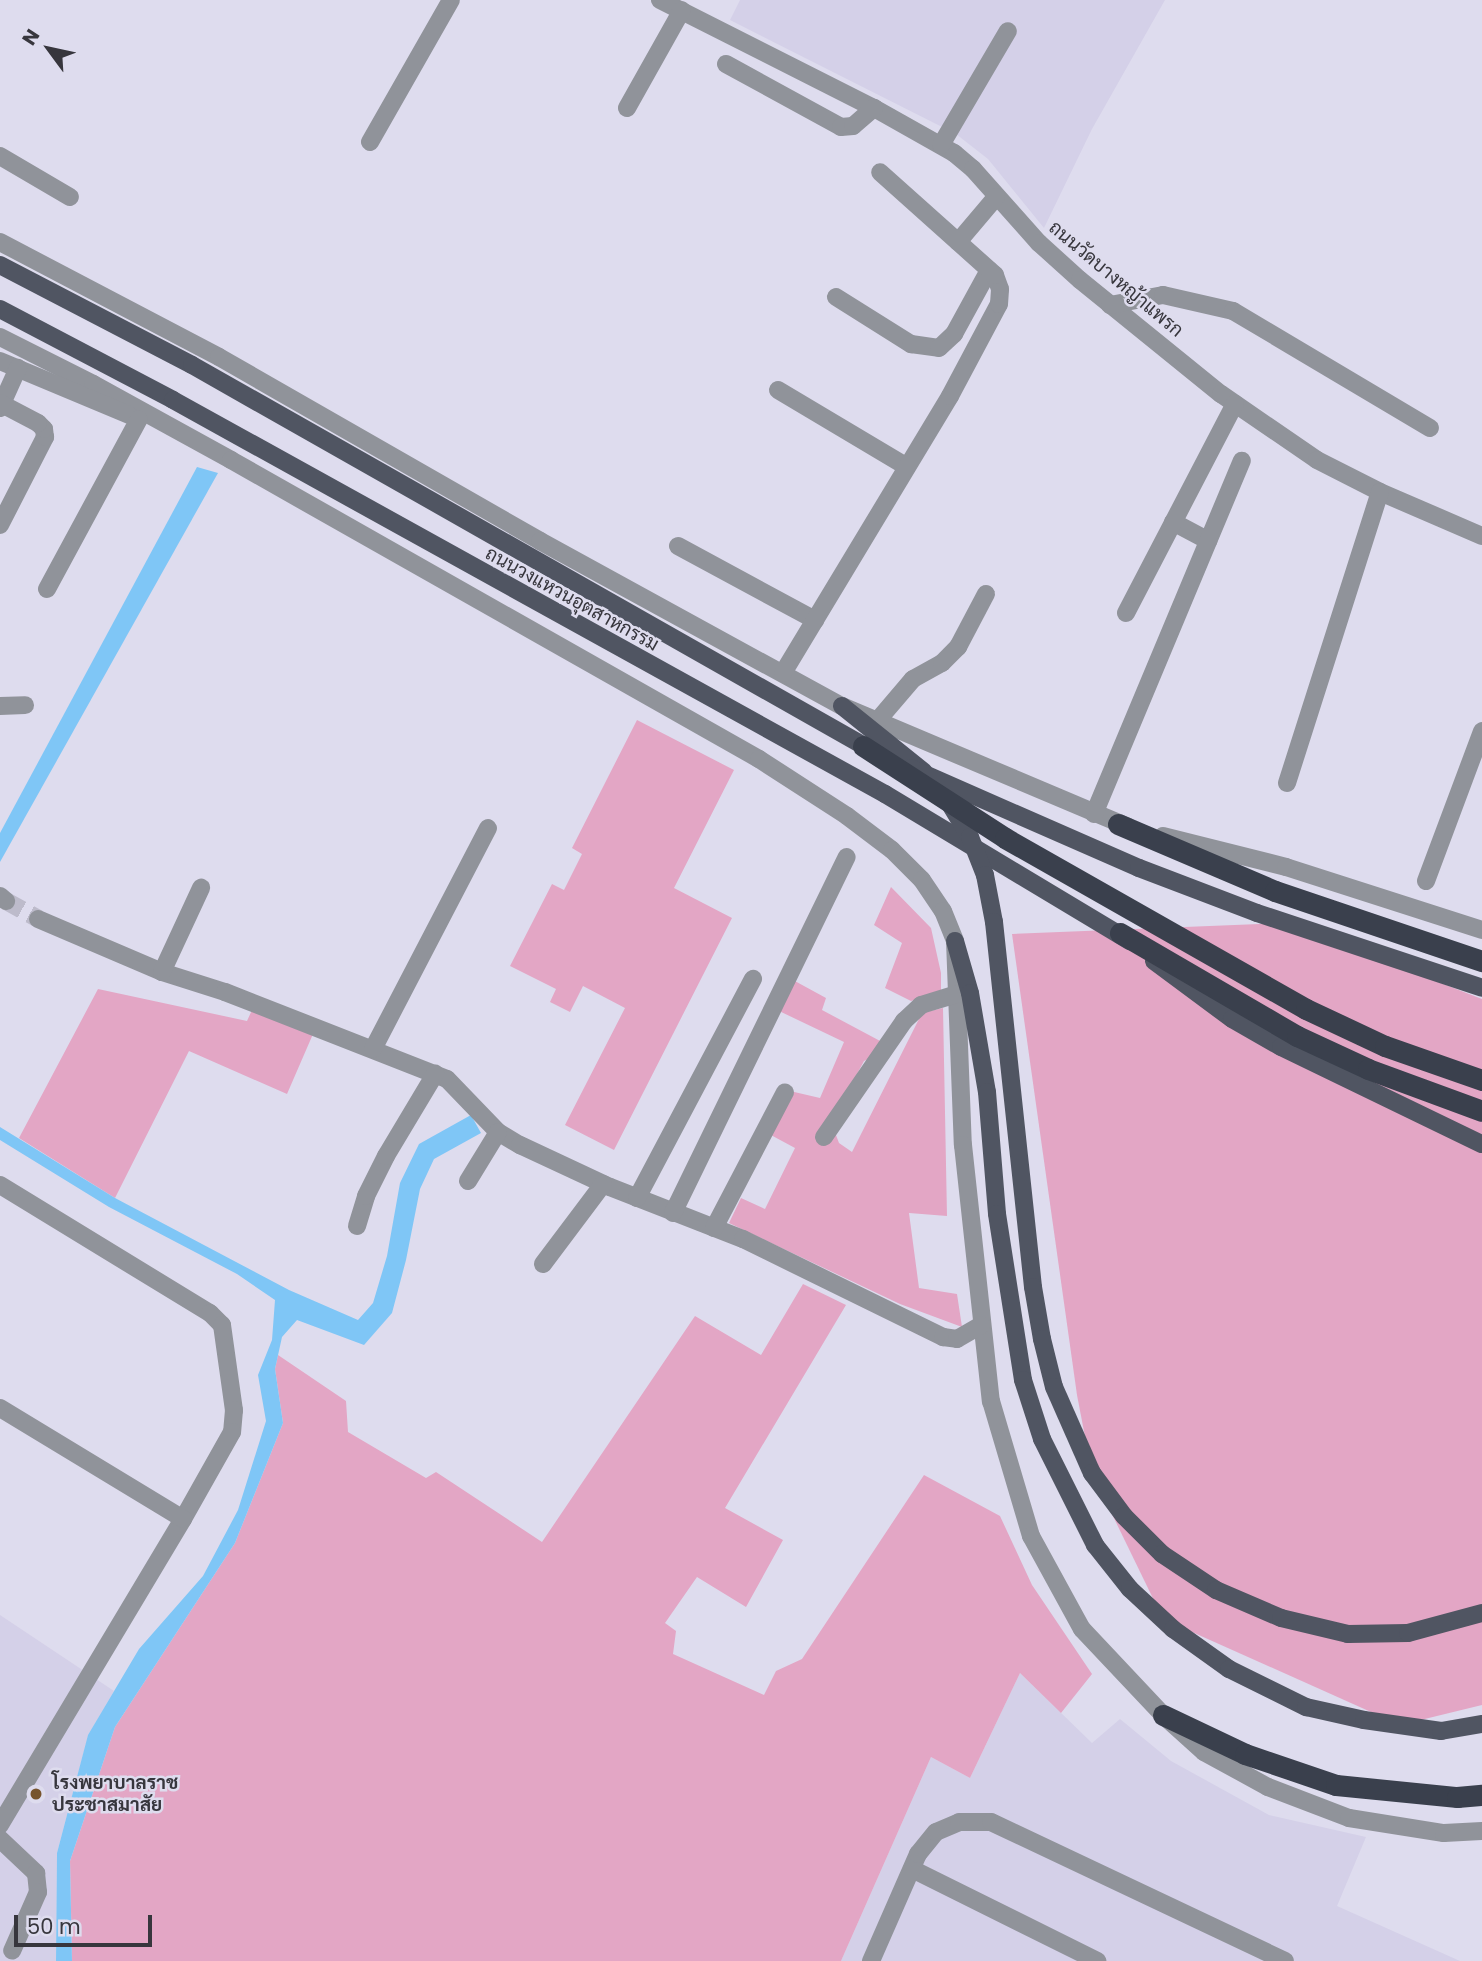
<!DOCTYPE html>
<meta charset="utf-8">
<style>
body{margin:0}
#map{position:relative;width:1482px;height:1961px;overflow:hidden;background:#dedcee;font-family:Poppins,Sarabun,sans-serif}
div>[style]{position:absolute}
[style*='--x']{left:calc(var(--x)*1px);top:calc(var(--y)*1px);width:calc(var(--w)*1px);rotate:calc(var(--a)*1deg)}
.built>*{inset:0;background:#d4d0e8}
.green>*{inset:0;background:#e3a6c5}
.water>*{inset:0;background:#7fc6f6}
.minor-tunnel>*{height:18px;margin-top:-9px;transform-origin:0;background:repeating-linear-gradient(90deg,#bdbbcb 0 18px,transparent 0 27px)}
.minor>*{height:18px;margin:-9px;padding:0 9px;transform-origin:9px;border-radius:9px;background:#90939a}
.major>*{height:18px;margin:-9px;padding:0 9px;transform-origin:9px;border-radius:9px;background:#505562}
.highway>*{height:21px;margin:-10.5px;padding:0 10.5px;transform-origin:10.5px;border-radius:10.5px;background:#3a404d}
.dots>*{width:19px;height:19px;translate:-50% -50%;box-sizing:border-box;border:4px solid #dedcee;border-radius:50%}
span{translate:-50% -50%;white-space:nowrap;text-align:center;line-height:1.15;-webkit-text-stroke:5px #dedcee;paint-order:stroke}
.street-label{font-size:19px;color:#37363d}
.poi-label{font-size:19px;color:#37363d;font-weight:700}
.left{translate:0 -50%;text-align:left}
.north{position:absolute;left:14px;top:14px;width:70px;height:70px;-webkit-text-stroke:5px #dedcee;paint-order:stroke;rotate:303deg;font-size:19px;font-weight:700;line-height:28px;text-align:center;color:#37363d}
.north::after{content:'';display:block;margin:auto;width:24px;height:32px;background:#37363d;clip-path:polygon(50% 0,100% 100%,50% 72%,0 100%)}
.scale{position:absolute;left:14px;top:1915px;width:138px;height:32px;box-sizing:border-box;border:4px solid #37363d;border-top:0;padding-left:9px;font-size:21px;line-height:24px;white-space:nowrap;color:#37363d;-webkit-text-stroke:5px #dedcee;paint-order:stroke}
</style>
<div id="map">
<div class="built">
<div style="clip-path:polygon(740px 0,1165px 0,1092px 129px,1044px 228px,988px 159px,956px 134px,730px 20px)"></div>
<div style="clip-path:polygon(0 1615px,114px 1691px,88px 1736px,57px 1853px,56px 1961px,0 1961px)"></div>
<div style="clip-path:polygon(1020px 1673px,1092px 1743px,1120px 1719px,1171px 1761px,1269px 1815px,1366px 1837px,1337px 1906px,1460px 1961px,841px 1961px,931px 1757px,970px 1778px)"></div>
</div>
<div class="green">
<div style="clip-path:polygon(637px 720px,734px 770px,674px 888px,732px 918px,614px 1150px,565px 1125px,625px 1008px,583px 986px,570px 1012px,550px 1002px,556px 989px,510px 966px,552px 884px,564px 890px,582px 854px,572px 848px)"></div>
<div style="clip-path:polygon(891px 887px,931px 928px,941px 973px,941px 991px,911px 1001px,885px 988px,902px 943px,874px 925px)"></div>
<div style="clip-path:polygon(1286px 923px,1482px 999px,1482px 1705px,1400px 1725px,1163px 1619px,1092px 1473px,1077px 1395px,1012px 934px)"></div>
<div style="clip-path:polygon(793px 980px,826px 998px,822px 1010px,882px 1042px,881px 1053px,864px 1061px,831px 1122px,839px 1143px,852px 1152px,922px 1013px,943px 1008px,947px 1216px,909px 1213px,919px 1288px,957px 1294px,962px 1327px,900px 1304px,729px 1223px,741px 1198px,765px 1209px,795px 1148px,769px 1134px,790px 1091px,820px 1098px,844px 1042px,777px 1010px)"></div>
<div style="clip-path:polygon(98px 989px,247px 1021px,252px 1010px,313px 1034px,287px 1094px,189px 1051px,115px 1198px,19px 1138px)"></div>
<div style="clip-path:polygon(803px 1284px,846px 1305px,725px 1508px,783px 1540px,746px 1607px,697px 1577px,665px 1623px,676px 1631px,673px 1654px,764px 1695px,776px 1671px,802px 1659px,924px 1475px,1000px 1516px,1032px 1585px,1092px 1674px,1061px 1713px,1020px 1673px,970px 1778px,931px 1757px,841px 1961px,72px 1961px,70px 1861px,115px 1727px,235px 1543px,283px 1423px,275px 1369px,278px 1355px,346px 1401px,348px 1432px,426px 1478px,436px 1472px,542px 1542px,695px 1316px,761px 1355px)"></div>
</div>
<div class="water">
<div style="clip-path:polygon(197px 467px,218px 473px,0 862px,0 833px)"></div>
<div style="clip-path:polygon(471px 1115px,481px 1133px,434px 1159px,420px 1189px,406px 1260px,392px 1313px,364px 1345px,297px 1320px,282px 1337px,275px 1369px,283px 1423px,235px 1543px,115px 1727px,70px 1861px,72px 1961px,56px 1961px,57px 1853px,88px 1735px,139px 1649px,203px 1576px,238px 1510px,266px 1421px,258px 1375px,272px 1340px,275px 1300px,237px 1274px,109px 1207px,0 1140px,0 1127px,115px 1198px,289px 1290px,358px 1320px,373px 1303px,387px 1256px,400px 1183px,419px 1144px)"></div>
</div>
<div class="minor-tunnel">
<div style="--x:6;--y:901;--w:37;--a:29"></div>
</div>
<div class="minor">
<div style="--x:660;--y:0;--w:240;--a:26.8"></div>
<div style="--x:874;--y:108;--w:92;--a:29.4"></div>
<div style="--x:954;--y:153;--w:25;--a:40"></div>
<div style="--x:973;--y:169;--w:99;--a:48.3"></div>
<div style="--x:1039;--y:243;--w:55;--a:42.1"></div>
<div style="--x:1080;--y:280;--w:181;--a:39"></div>
<div style="--x:1221;--y:394;--w:116;--a:34.5"></div>
<div style="--x:1317;--y:460;--w:71;--a:26.9"></div>
<div style="--x:1380;--y:492;--w:111;--a:23.3"></div>
<div style="--x:726;--y:64;--w:131;--a:28.7"></div>
<div style="--x:841;--y:127;--w:12;--a:-5"></div>
<div style="--x:853;--y:126;--w:28;--a:-41"></div>
<div style="--x:627;--y:108;--w:112;--a:-60.7"></div>
<div style="--x:370;--y:142;--w:163;--a:-60.3"></div>
<div style="--x:941;--y:145;--w:132;--a:-59.6"></div>
<div style="--x:0;--y:156;--w:81;--a:30.4"></div>
<div style="--x:0;--y:242;--w:247;--a:27.7"></div>
<div style="--x:219;--y:357;--w:370;--a:29.8"></div>
<div style="--x:540;--y:541;--w:344;--a:28.7"></div>
<div style="--x:842;--y:706;--w:311;--a:22.9"></div>
<div style="--x:958;--y:242;--w:59;--a:-49.8"></div>
<div style="--x:836;--y:297;--w:89;--a:32.1"></div>
<div style="--x:911;--y:344;--w:28;--a:8"></div>
<div style="--x:939;--y:348;--w:21;--a:-43"></div>
<div style="--x:954;--y:334;--w:73;--a:-61.3"></div>
<div style="--x:1110;--y:305;--w:54;--a:-10.7"></div>
<div style="--x:1163;--y:295;--w:72;--a:12.9"></div>
<div style="--x:1233;--y:311;--w:229;--a:30.7"></div>
<div style="--x:0;--y:337;--w:104;--a:26.8"></div>
<div style="--x:93;--y:384;--w:158;--a:28.8"></div>
<div style="--x:231;--y:460;--w:607;--a:29.52"></div>
<div style="--x:759;--y:759;--w:105;--a:32.9"></div>
<div style="--x:847;--y:816;--w:56;--a:37.1"></div>
<div style="--x:892;--y:850;--w:42;--a:45"></div>
<div style="--x:922;--y:880;--w:37;--a:56"></div>
<div style="--x:943;--y:911;--w:32;--a:68"></div>
<div style="--x:955;--y:941;--w:204;--a:87.8"></div>
<div style="--x:963;--y:1145;--w:258;--a:83.8"></div>
<div style="--x:991;--y:1401;--w:141;--a:73.5"></div>
<div style="--x:1031;--y:1536;--w:106;--a:61.3"></div>
<div style="--x:1082;--y:1629;--w:118;--a:46.7"></div>
<div style="--x:1163;--y:1715;--w:55;--a:42.1"></div>
<div style="--x:1204;--y:1752;--w:73;--a:28.7"></div>
<div style="--x:1268;--y:1787;--w:87;--a:20.9"></div>
<div style="--x:1349;--y:1818;--w:96;--a:9"></div>
<div style="--x:1444;--y:1833;--w:38;--a:-3"></div>
<div style="--x:0;--y:361;--w:140;--a:22.7"></div>
<div style="--x:778;--y:390;--w:150;--a:30.8"></div>
<div style="--x:0;--y:408;--w:44;--a:-65.8"></div>
<div style="--x:1173;--y:522;--w:40;--a:28"></div>
<div style="--x:0;--y:525;--w:99;--a:-62.9"></div>
<div style="--x:45;--y:437;--w:8;--a:-97"></div>
<div style="--x:44;--y:429;--w:8;--a:-135"></div>
<div style="--x:38;--y:423;--w:41;--a:-152.2"></div>
<div style="--x:678;--y:546;--w:156;--a:28.4"></div>
<div style="--x:47;--y:589;--w:193;--a:-61.6"></div>
<div style="--x:1126;--y:613;--w:236;--a:-62.5"></div>
<div style="--x:783;--y:673;--w:323;--a:-58.9"></div>
<div style="--x:950;--y:396;--w:104;--a:-62"></div>
<div style="--x:999;--y:304;--w:15;--a:-86"></div>
<div style="--x:1000;--y:289;--w:15;--a:-110"></div>
<div style="--x:995;--y:275;--w:154;--a:-138.2"></div>
<div style="--x:0;--y:706;--w:25;--a:-2"></div>
<div style="--x:878;--y:720;--w:54;--a:-49.5"></div>
<div style="--x:913;--y:679;--w:33;--a:-29"></div>
<div style="--x:942;--y:663;--w:23;--a:-45"></div>
<div style="--x:958;--y:647;--w:60;--a:-62.2"></div>
<div style="--x:1287;--y:783;--w:305;--a:-72.3"></div>
<div style="--x:1094;--y:814;--w:383;--a:-67.3"></div>
<div style="--x:1163;--y:836;--w:127;--a:14.1"></div>
<div style="--x:1286;--y:867;--w:206;--a:17.8"></div>
<div style="--x:1426;--y:881;--w:160;--a:-69.5"></div>
<div style="--x:0;--y:896;--w:8;--a:40"></div>
<div style="--x:38;--y:919;--w:135;--a:23.1"></div>
<div style="--x:162;--y:972;--w:66;--a:17.6"></div>
<div style="--x:225;--y:992;--w:238;--a:21.4"></div>
<div style="--x:447;--y:1079;--w:74;--a:46.1"></div>
<div style="--x:498;--y:1132;--w:26;--a:31"></div>
<div style="--x:520;--y:1145;--w:99;--a:25"></div>
<div style="--x:610;--y:1187;--w:143;--a:21.4"></div>
<div style="--x:743;--y:1239;--w:223;--a:26.1"></div>
<div style="--x:943;--y:1337;--w:14;--a:8"></div>
<div style="--x:957;--y:1339;--w:28;--a:-30"></div>
<div style="--x:162;--y:972;--w:93;--a:-65.1"></div>
<div style="--x:373;--y:1049;--w:249;--a:-62.5"></div>
<div style="--x:824;--y:1137;--w:141;--a:-55.4"></div>
<div style="--x:904;--y:1021;--w:23;--a:-43"></div>
<div style="--x:921;--y:1005;--w:38;--a:-17"></div>
<div style="--x:468;--y:1181;--w:57;--a:-58.5"></div>
<div style="--x:0;--y:1185;--w:246;--a:31.4"></div>
<div style="--x:210;--y:1313;--w:17;--a:45"></div>
<div style="--x:222;--y:1325;--w:86;--a:82"></div>
<div style="--x:234;--y:1410;--w:22;--a:95"></div>
<div style="--x:232;--y:1432;--w:100;--a:119.4"></div>
<div style="--x:183;--y:1519;--w:357;--a:120.9"></div>
<div style="--x:637;--y:1198;--w:248;--a:-62.1"></div>
<div style="--x:673;--y:1213;--w:396;--a:-64"></div>
<div style="--x:357;--y:1226;--w:31;--a:-73"></div>
<div style="--x:366;--y:1196;--w:45;--a:-63.4"></div>
<div style="--x:386;--y:1156;--w:96;--a:-59.1"></div>
<div style="--x:714;--y:1228;--w:153;--a:-62.4"></div>
<div style="--x:543;--y:1264;--w:100;--a:-53.1"></div>
<div style="--x:0;--y:1408;--w:214;--a:31.2"></div>
<div style="--x:0;--y:1839;--w:50;--a:43.4"></div>
<div style="--x:36;--y:1873;--w:19;--a:84"></div>
<div style="--x:38;--y:1892;--w:64;--a:113.8"></div>
<div style="--x:912;--y:1869;--w:207;--a:26.4"></div>
<div style="--x:871;--y:1961;--w:117;--a:-66.3"></div>
<div style="--x:918;--y:1854;--w:28;--a:-51"></div>
<div style="--x:936;--y:1832;--w:25;--a:-23"></div>
<div style="--x:959;--y:1822;--w:32;--a:0"></div>
<div style="--x:991;--y:1822;--w:325;--a:25.3"></div>
</div>
<div class="major">
<div style="--x:0;--y:265;--w:216;--a:27.5"></div>
<div style="--x:192;--y:365;--w:783;--a:29.55"></div>
<div style="--x:0;--y:309;--w:195;--a:27.7"></div>
<div style="--x:173;--y:400;--w:814;--a:28.96"></div>
<div style="--x:885;--y:794;--w:286;--a:31"></div>
<div style="--x:842;--y:706;--w:105;--a:38.8"></div>
<div style="--x:911;--y:768;--w:249;--a:23.7"></div>
<div style="--x:1139;--y:868;--w:126;--a:20.9"></div>
<div style="--x:1257;--y:913;--w:237;--a:18.4"></div>
<div style="--x:950;--y:804;--w:39;--a:59"></div>
<div style="--x:970;--y:837;--w:41;--a:68.5"></div>
<div style="--x:985;--y:875;--w:48;--a:79.2"></div>
<div style="--x:994;--y:922;--w:367;--a:83.9"></div>
<div style="--x:1033;--y:1287;--w:53;--a:80.2"></div>
<div style="--x:1042;--y:1339;--w:49;--a:76"></div>
<div style="--x:1054;--y:1387;--w:94;--a:66.2"></div>
<div style="--x:1092;--y:1473;--w:54;--a:53.3"></div>
<div style="--x:1124;--y:1516;--w:54;--a:45"></div>
<div style="--x:1162;--y:1554;--w:65;--a:33.7"></div>
<div style="--x:1216;--y:1590;--w:71;--a:23.3"></div>
<div style="--x:1281;--y:1618;--w:69;--a:13.4"></div>
<div style="--x:1348;--y:1634;--w:60;--a:-1"></div>
<div style="--x:1408;--y:1633;--w:77;--a:-15.1"></div>
<div style="--x:955;--y:941;--w:54;--a:73.9"></div>
<div style="--x:970;--y:993;--w:100;--a:80.3"></div>
<div style="--x:987;--y:1092;--w:122;--a:85.3"></div>
<div style="--x:997;--y:1214;--w:168;--a:81.1"></div>
<div style="--x:1023;--y:1380;--w:62;--a:72.1"></div>
<div style="--x:1042;--y:1439;--w:119;--a:63.4"></div>
<div style="--x:1095;--y:1545;--w:56;--a:51.5"></div>
<div style="--x:1130;--y:1589;--w:59;--a:42.9"></div>
<div style="--x:1173;--y:1629;--w:69;--a:35.5"></div>
<div style="--x:1229;--y:1669;--w:86;--a:26.3"></div>
<div style="--x:1306;--y:1707;--w:59;--a:12.6"></div>
<div style="--x:1364;--y:1720;--w:78;--a:8.1"></div>
<div style="--x:1441;--y:1731;--w:42;--a:-9.7"></div>
<div style="--x:1154;--y:961;--w:97;--a:36.6"></div>
<div style="--x:1232;--y:1019;--w:56;--a:29.7"></div>
<div style="--x:1281;--y:1047;--w:223;--a:25.8"></div>
</div>
<div class="highway">
<div style="--x:863;--y:746;--w:169;--a:32.9"></div>
<div style="--x:1005;--y:838;--w:346;--a:29.6"></div>
<div style="--x:1306;--y:1009;--w:87;--a:25.1"></div>
<div style="--x:1385;--y:1046;--w:103;--a:19.3"></div>
<div style="--x:1118;--y:824;--w:171;--a:23.1"></div>
<div style="--x:1275;--y:891;--w:219;--a:18.7"></div>
<div style="--x:1120;--y:933;--w:205;--a:30.2"></div>
<div style="--x:1297;--y:1036;--w:78;--a:24.9"></div>
<div style="--x:1368;--y:1069;--w:121;--a:20.2"></div>
<div style="--x:1163;--y:1715;--w:91;--a:25.4"></div>
<div style="--x:1245;--y:1754;--w:96;--a:18.8"></div>
<div style="--x:1336;--y:1785;--w:122;--a:5.7"></div>
<div style="--x:1457;--y:1797;--w:25;--a:-5"></div>
</div>
<div class="dots">
<div style="left:36px;top:1794px;background:#77542d"></div>
</div>
<div class="street-label">
<span style="left:1116px;top:279px;rotate:40deg">ถนนวัดบางหญ้าแพรก</span>
<span style="left:572px;top:599px;rotate:29deg">ถนนวงแหวนอุตสาหกรรม</span>
</div>
<div class="poi-label">
<span class="left" style="left:52px;top:1794px">โรงพยาบาลราช<br>ประชาสมาสัย</span>
</div>
<div class="north">N</div>
<div class="scale">50 m</div>
</div>
